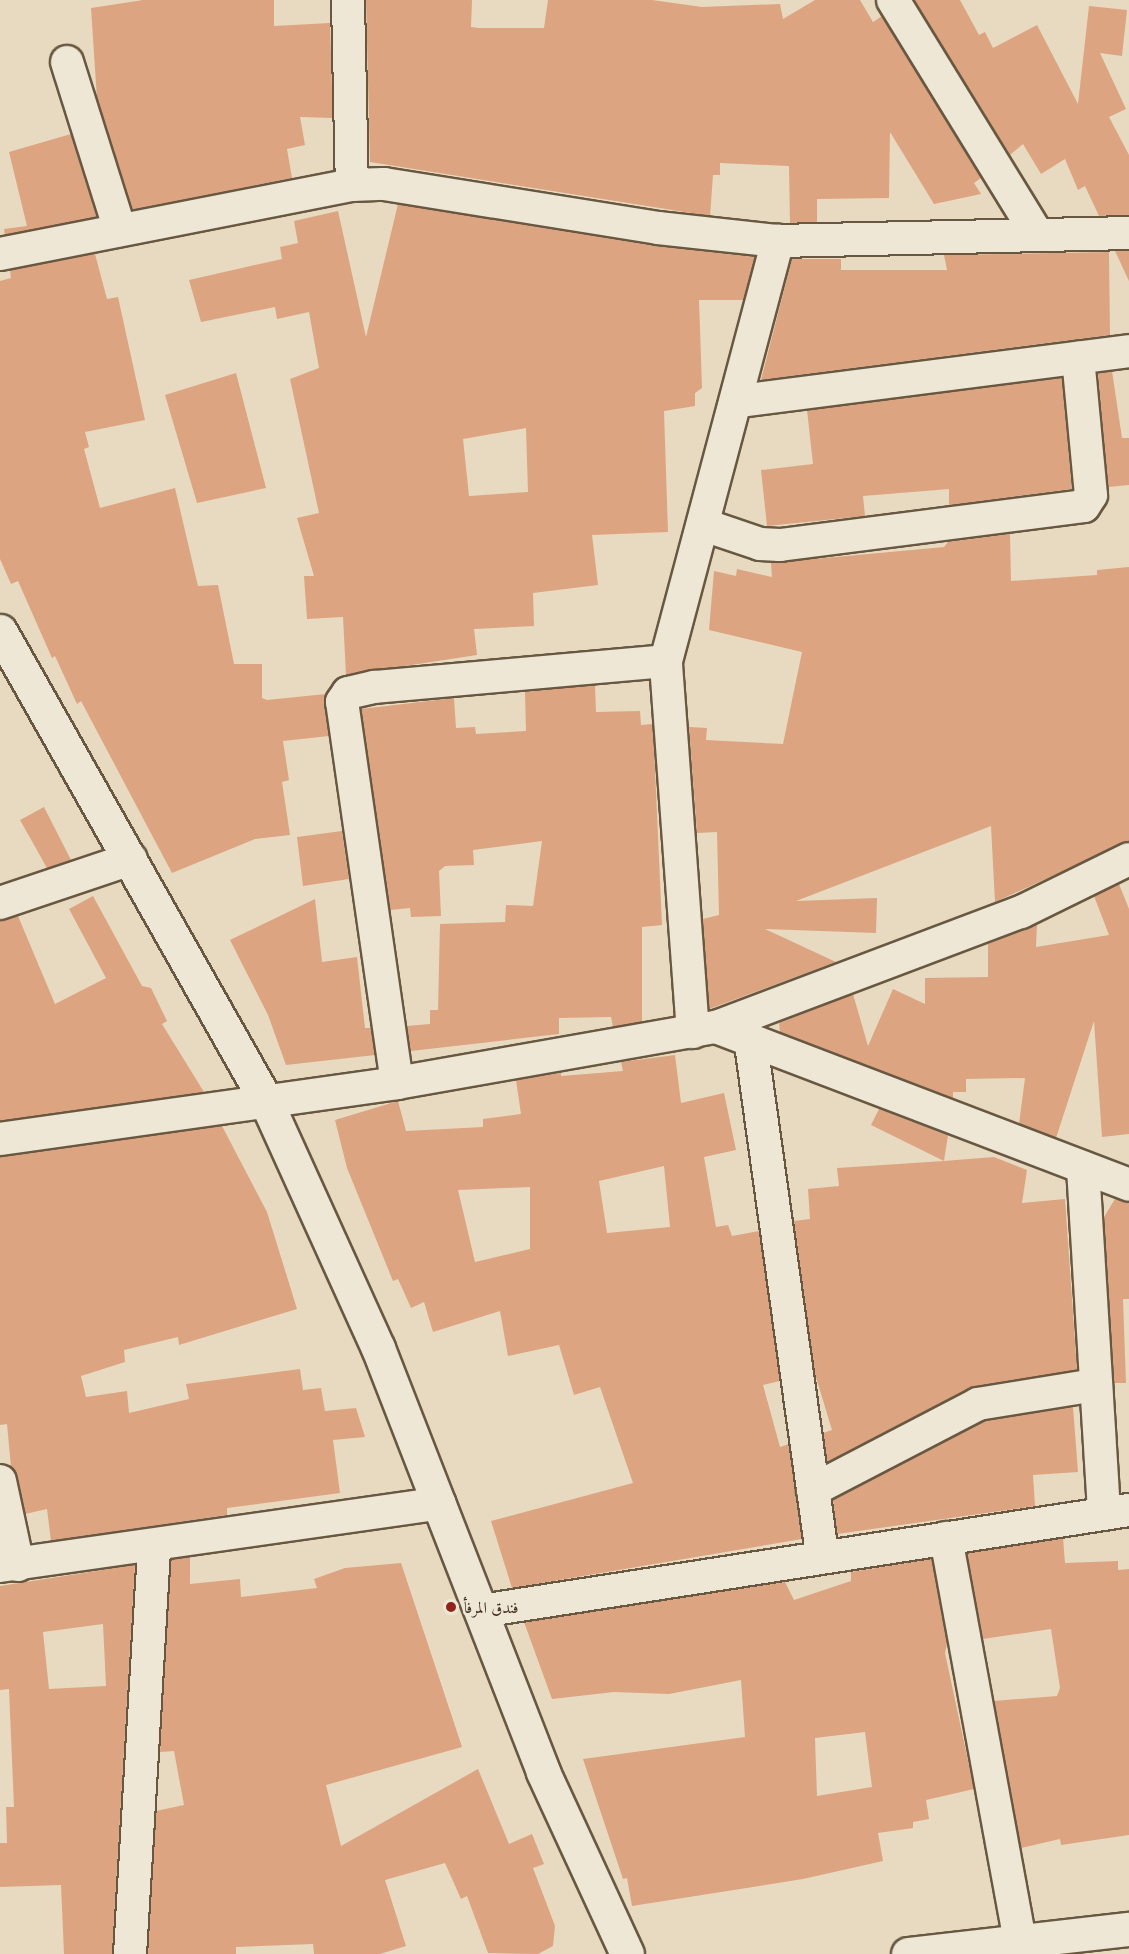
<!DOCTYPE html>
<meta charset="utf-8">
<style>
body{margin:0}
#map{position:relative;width:1129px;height:1954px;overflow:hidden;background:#e7dac0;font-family:"Libre Caslon Text",Amiri,serif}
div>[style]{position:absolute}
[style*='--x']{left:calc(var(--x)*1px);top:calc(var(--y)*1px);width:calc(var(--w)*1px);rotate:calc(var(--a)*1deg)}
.building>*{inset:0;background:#dda481}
.roads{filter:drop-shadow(2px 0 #685841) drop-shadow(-2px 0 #685841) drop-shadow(0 2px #685841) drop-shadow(0 -2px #685841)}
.street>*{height:32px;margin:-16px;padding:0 16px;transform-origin:16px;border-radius:16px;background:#efe7d6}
.secondary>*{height:33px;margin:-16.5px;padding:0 16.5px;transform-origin:16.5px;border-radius:16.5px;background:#efe7d6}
.dots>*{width:16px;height:16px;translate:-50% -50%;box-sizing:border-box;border:3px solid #efe7d6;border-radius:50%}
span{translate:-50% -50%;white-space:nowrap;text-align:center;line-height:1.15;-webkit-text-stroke:5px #efe7d6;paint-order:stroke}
.poi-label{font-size:16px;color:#3d2c17}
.left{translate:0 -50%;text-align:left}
</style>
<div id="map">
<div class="building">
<div style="clip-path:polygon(143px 0,274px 0,274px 26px,330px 23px,333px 118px,300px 117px,305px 145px,287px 149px,292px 178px,132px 210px,97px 99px,91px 8px)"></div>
<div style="clip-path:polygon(366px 0,472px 0,471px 27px,479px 28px,544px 28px,548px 0,652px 0,702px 7px,780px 4px,783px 19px,815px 0,860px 0,873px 22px,882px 16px,981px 178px,974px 183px,981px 194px,934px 204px,890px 132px,889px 198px,817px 199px,817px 222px,790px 223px,789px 166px,720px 163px,720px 175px,713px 175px,710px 216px,370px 162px)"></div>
<div style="clip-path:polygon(914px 0,960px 0,979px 35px,985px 32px,993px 48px,1037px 25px,1078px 104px,1089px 6px,1127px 10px,1122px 56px,1100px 53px,1126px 109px,1109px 117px,1129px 155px,1129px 215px,1099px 216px,1085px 186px,1078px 190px,1065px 159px,1041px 174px,1023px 144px,1010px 155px)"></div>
<div style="clip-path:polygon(71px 134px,97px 217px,5px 235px,4px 229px,27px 226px,9px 152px)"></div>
<div style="clip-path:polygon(evenodd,398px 204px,655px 246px,755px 257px,744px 300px,699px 300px,702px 388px,695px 393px,695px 406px,664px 411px,668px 532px,592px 535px,598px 585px,533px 593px,534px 626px,474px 629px,477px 655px,346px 675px,343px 617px,307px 619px,304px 576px,314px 576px,297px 518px,319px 513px,290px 379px,319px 368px,309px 312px,277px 319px,275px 307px,201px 322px,189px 280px,282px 259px,280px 247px,298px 243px,294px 221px,338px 211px,366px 337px,398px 204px,526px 428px,528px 492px,469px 496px,463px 439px,526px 428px)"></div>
<div style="clip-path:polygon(1115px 251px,1129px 251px,1129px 281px)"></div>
<div style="clip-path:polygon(1109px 252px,1110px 335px,761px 380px,792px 259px,841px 259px,841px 270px,947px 270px,944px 255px)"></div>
<div style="clip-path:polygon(95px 254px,107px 299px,118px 297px,145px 420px,85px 432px,89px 447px,84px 449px,100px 508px,175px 488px,198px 586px,218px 585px,234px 664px,262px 664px,262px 698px,267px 700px,326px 694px,329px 736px,283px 741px,289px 780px,282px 782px,290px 835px,255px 839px,172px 873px,81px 701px,77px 704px,55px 656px,52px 658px,18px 581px,11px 584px,0 559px,0 281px,11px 278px,10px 270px)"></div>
<div style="clip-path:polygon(1112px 371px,1122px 438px,1129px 438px,1129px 485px,1108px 487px,1098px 373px)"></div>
<div style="clip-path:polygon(236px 373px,266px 488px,197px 503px,165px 395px)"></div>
<div style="clip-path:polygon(1062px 378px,1072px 489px,949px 505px,949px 489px,863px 496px,865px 516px,767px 526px,761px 470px,813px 464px,807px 410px)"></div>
<div style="clip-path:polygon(1010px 534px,1011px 581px,1097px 575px,1097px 570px,1129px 567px,1129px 841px,995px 902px,991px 826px,796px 901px,877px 898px,876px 933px,765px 929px,836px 962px,709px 1009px,703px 919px,719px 915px,717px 832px,697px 833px,689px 727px,707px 728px,706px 740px,783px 744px,802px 652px,709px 630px,714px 571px,736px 576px,737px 569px,772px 577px,771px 563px,944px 547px,948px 542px)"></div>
<div style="clip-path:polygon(595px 685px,596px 712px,640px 711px,641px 725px,653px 724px,662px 925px,642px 927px,642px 1022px,613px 1027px,611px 1017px,559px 1018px,559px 1034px,411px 1051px,407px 1026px,430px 1024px,430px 1010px,438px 1010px,440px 924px,505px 922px,506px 905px,533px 906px,542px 841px,473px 850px,474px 865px,445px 866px,439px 871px,441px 916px,411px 917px,410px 908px,390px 910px,361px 709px,454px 698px,456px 728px,475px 727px,476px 734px,526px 731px,525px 692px)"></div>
<div style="clip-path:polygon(44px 807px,71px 860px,47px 868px,20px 820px)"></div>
<div style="clip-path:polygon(342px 831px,349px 879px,303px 886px,297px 837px)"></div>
<div style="clip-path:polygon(1119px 884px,1129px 909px,1129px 1134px,1102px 1137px,1094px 1021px,1056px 1138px,1019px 1124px,1025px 1078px,966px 1079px,966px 1092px,953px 1092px,953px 1098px,780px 1032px,779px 1023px,853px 994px,868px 1046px,893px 989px,925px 1004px,925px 978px,988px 977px,988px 944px,1037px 924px,1036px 947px,1109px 935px,1094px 896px)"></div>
<div style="clip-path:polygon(93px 896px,142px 986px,151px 988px,167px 1021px,162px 1024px,204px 1092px,0 1121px,0 920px,18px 916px,55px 1004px,106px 978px,69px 909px)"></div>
<div style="clip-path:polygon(315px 899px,322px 962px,357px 957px,365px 1028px,371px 1028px,375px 1055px,286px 1065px,268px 1015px,230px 940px)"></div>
<div style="clip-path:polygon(evenodd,675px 1055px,681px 1103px,724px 1093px,736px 1150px,704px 1157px,716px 1227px,728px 1225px,732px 1236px,759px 1231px,780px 1381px,763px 1385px,780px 1447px,789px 1444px,802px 1539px,512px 1588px,491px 1521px,633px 1483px,600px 1387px,574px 1395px,559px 1345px,508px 1356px,500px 1311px,433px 1332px,424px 1302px,411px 1308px,398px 1279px,393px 1281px,347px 1168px,335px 1120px,398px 1101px,406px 1131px,483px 1127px,483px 1119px,521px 1114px,516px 1080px,561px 1073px,561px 1076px,623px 1071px,621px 1062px,675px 1055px,664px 1166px,670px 1227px,607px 1233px,599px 1181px,664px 1166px,675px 1055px,530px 1187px,530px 1249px,475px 1262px,458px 1190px,530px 1187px)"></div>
<div style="clip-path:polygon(879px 1109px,948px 1135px,944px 1161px,994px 1157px,1027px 1170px,1022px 1203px,1065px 1199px,1077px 1370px,970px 1388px,827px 1462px,823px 1433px,832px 1430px,815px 1374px,794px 1221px,810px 1219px,808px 1189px,839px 1186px,837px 1168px,944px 1161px,871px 1125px)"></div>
<div style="clip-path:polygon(222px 1126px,267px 1212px,297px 1309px,179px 1345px,178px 1337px,124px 1350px,125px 1362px,81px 1376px,86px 1397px,127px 1391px,129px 1413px,189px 1399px,186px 1384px,300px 1369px,303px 1390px,321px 1388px,325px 1411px,356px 1408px,365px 1437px,333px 1440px,340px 1493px,227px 1508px,227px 1515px,51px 1541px,47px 1509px,25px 1514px,11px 1467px,7px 1424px,0 1425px,0 1157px)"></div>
<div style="clip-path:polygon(1115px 1199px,1129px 1203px,1129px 1299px,1123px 1299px,1126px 1383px,1114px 1383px,1104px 1217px)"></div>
<div style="clip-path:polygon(1073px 1407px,1078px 1472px,1033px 1475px,1035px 1506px,837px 1534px,833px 1500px,984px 1421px)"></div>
<div style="clip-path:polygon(1063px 1538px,1065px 1563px,1118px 1561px,1118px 1570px,1129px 1569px,1129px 1835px,1061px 1845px,1060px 1839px,1021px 1848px,994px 1701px,1057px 1696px,1060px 1688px,1051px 1629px,983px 1639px,967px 1553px)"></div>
<div style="clip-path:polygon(190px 1557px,190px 1584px,240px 1579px,241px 1597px,317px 1588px,314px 1579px,345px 1568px,401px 1563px,462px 1747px,326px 1785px,341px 1846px,478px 1769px,509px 1844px,532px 1834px,544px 1864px,533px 1868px,555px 1926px,553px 1946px,538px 1954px,488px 1953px,467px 1896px,461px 1899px,445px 1863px,385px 1880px,406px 1946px,380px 1954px,314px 1954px,313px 1944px,236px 1947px,236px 1954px,148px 1954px,156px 1811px,184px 1805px,174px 1751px,160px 1752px,171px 1560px)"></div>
<div style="clip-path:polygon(evenodd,932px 1559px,947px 1644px,945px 1653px,974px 1789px,926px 1800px,929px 1819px,913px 1822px,913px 1828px,878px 1833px,883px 1861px,803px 1879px,632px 1906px,627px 1878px,623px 1879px,583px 1759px,745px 1737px,741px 1680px,669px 1694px,614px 1692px,552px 1699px,524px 1622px,785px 1582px,794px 1600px,851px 1581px,851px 1572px,932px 1559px,865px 1732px,872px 1787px,817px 1796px,815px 1738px,865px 1732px)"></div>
<div style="clip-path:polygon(evenodd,135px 1565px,112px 1954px,64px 1954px,61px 1885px,0 1887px,0 1843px,7px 1843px,6px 1807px,14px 1807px,9px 1689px,0 1690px,0 1586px,135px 1565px,103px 1624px,106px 1686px,49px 1689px,43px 1632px,103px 1624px)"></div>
</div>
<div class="roads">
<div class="street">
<div style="--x:348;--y:0;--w:185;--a:88.8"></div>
<div style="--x:893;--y:0;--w:275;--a:58.4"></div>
<div style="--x:67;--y:62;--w:176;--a:72.5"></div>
<div style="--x:0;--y:254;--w:359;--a:-11.1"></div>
<div style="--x:352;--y:185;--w:32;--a:-2"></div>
<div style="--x:384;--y:184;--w:278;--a:9.1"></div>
<div style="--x:658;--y:228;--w:121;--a:6.2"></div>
<div style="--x:778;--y:241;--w:351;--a:-1.3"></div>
<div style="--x:739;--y:401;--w:393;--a:-7.3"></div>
<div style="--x:704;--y:525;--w:59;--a:18.7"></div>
<div style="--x:760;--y:544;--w:20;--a:3"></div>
<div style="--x:780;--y:545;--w:306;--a:-7.3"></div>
<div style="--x:1084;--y:506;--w:13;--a:-58"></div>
<div style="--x:1091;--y:495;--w:138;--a:-95.4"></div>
<div style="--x:0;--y:903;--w:138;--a:-18.6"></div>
<div style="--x:716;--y:1027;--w:326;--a:-20.7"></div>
<div style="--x:1021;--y:912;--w:120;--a:-26.1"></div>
<div style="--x:693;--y:1032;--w:372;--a:-94.2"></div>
<div style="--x:666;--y:661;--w:435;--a:-75.1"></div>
<div style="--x:751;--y:1044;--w:515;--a:82.07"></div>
<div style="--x:397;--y:1083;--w:385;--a:-98.2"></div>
<div style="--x:342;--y:702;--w:11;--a:-56"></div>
<div style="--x:348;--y:693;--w:28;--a:-13"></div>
<div style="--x:375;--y:687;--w:292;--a:-5.1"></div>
<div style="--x:0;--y:1139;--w:401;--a:-8"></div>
<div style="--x:397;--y:1083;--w:324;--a:-10"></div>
<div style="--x:716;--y:1027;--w:442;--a:20.9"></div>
<div style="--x:1083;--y:1168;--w:346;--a:86.5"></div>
<div style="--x:0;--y:1481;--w:86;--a:77.9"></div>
<div style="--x:813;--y:1490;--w:186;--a:-27.5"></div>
<div style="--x:978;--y:1404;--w:119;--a:-9.2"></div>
<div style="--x:946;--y:1538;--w:411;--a:79.6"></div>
<div style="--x:0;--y:1566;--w:444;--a:-8.1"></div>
<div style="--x:481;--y:1611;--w:656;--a:-8.86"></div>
<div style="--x:130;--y:1954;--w:408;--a:-86.6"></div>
</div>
<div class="secondary">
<div style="--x:0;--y:631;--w:538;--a:60.48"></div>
<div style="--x:265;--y:1099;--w:273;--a:65.6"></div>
<div style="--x:378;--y:1348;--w:455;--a:68.7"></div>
<div style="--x:543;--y:1772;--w:200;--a:65.2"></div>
<div style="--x:908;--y:1954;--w:222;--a:-6.5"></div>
</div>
</div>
<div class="dots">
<div style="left:451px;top:1607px;background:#8f2418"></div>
</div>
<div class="poi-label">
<span class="left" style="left:463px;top:1607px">فندق المرفأ</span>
</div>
</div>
